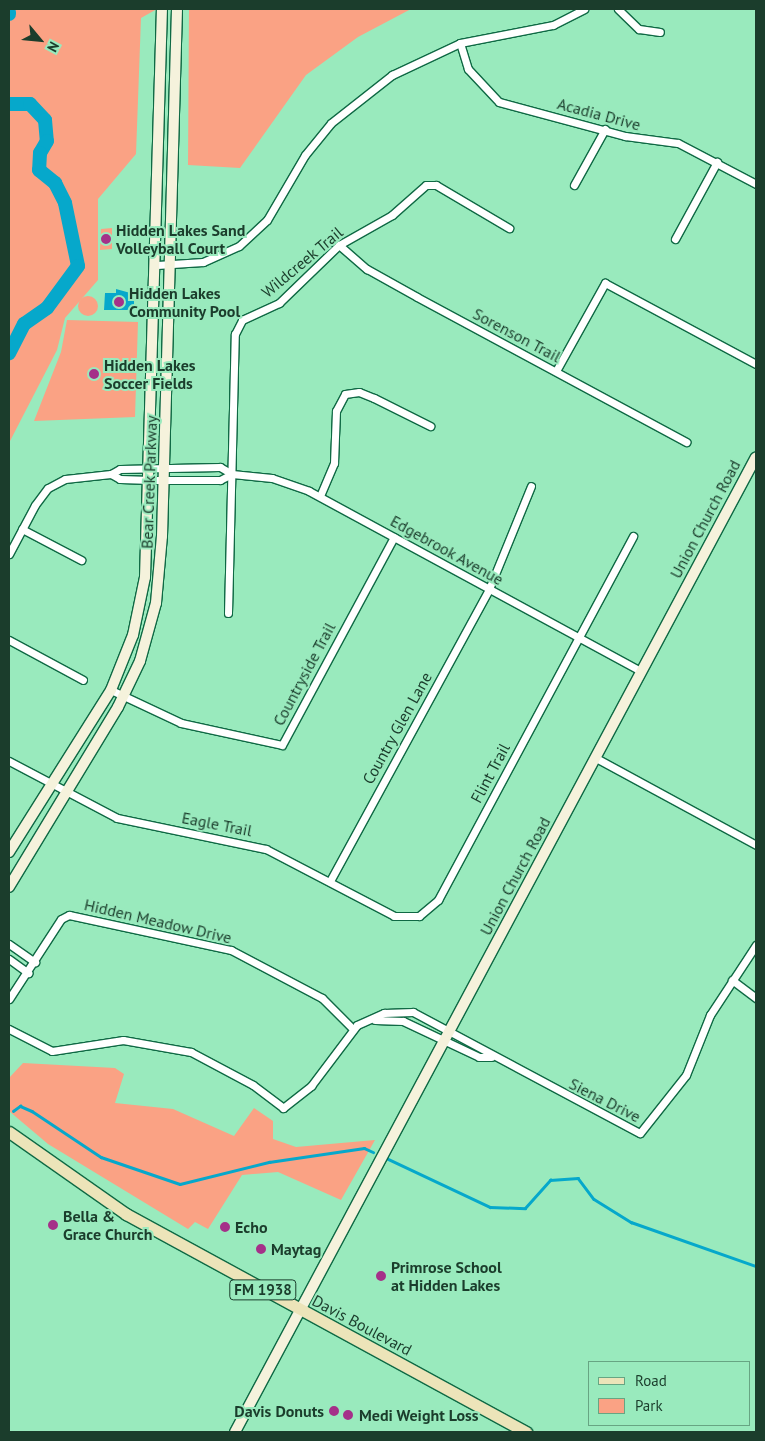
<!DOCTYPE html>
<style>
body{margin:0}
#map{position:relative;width:765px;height:1441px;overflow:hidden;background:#99eabd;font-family:"PT Sans",sans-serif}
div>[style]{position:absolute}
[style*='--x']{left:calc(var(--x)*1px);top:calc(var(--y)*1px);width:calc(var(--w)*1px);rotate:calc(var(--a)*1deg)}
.green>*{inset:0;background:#faa284}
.round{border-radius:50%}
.water>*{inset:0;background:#06a8cb}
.stream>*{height:2.5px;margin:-1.25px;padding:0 1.25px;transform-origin:1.25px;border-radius:1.25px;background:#06a8cb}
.river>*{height:14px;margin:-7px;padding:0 7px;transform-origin:7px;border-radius:7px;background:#06a8cb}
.roads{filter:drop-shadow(1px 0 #0f6944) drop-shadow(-1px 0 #0f6944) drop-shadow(0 1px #0f6944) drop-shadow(0 -1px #0f6944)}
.street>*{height:7px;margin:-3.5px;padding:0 3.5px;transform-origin:3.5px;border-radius:3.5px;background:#fff}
.secondary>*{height:10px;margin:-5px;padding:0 5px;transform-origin:5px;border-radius:5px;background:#f5f2dc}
.primary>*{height:11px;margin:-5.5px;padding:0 5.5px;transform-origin:5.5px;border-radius:5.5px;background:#ece4b9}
.dots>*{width:14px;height:14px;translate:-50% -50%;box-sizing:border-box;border:2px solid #99eabd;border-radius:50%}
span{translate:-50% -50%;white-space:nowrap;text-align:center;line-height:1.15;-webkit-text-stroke:4px #99eabd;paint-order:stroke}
.shield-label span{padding:1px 4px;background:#99eabd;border:1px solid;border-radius:4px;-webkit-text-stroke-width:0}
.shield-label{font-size:15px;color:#1b3d2c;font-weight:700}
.street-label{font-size:16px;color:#1b3d2c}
.poi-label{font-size:16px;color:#1b3d2c;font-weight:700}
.left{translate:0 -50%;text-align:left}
.right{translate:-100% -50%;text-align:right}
.frame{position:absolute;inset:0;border:10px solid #1b3d2c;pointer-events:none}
.legend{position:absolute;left:588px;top:1361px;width:162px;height:65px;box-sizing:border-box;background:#99eabd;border:1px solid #67a583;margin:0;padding:6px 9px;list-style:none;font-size:15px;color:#1b3d2c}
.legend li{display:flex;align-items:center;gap:10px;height:25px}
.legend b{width:25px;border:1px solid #67a583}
.north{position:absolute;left:15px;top:15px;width:50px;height:50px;-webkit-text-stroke:4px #99eabd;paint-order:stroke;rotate:118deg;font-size:14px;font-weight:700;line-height:20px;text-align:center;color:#1b3d2c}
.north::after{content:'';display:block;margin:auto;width:18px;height:22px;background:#1b3d2c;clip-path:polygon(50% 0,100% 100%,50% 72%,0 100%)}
</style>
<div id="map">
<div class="green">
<div style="clip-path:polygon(9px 9px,157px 9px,141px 18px,136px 154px,98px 199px,98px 280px,65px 318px,57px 350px,9px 443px)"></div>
<div style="clip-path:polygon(189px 9px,411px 9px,358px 37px,306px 75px,240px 168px,188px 165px)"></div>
<div style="clip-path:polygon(112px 228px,112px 249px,100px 250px,101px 229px)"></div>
<div class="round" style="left:78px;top:296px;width:20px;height:20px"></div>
<div style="clip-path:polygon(67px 320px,138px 322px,135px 417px,34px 421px,61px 352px)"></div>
<div style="clip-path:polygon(23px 1063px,115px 1068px,124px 1074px,115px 1103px,173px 1109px,234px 1136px,254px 1108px,273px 1121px,273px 1139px,296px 1147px,375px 1140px,341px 1200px,278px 1172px,242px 1175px,208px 1229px,195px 1222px,188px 1229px,48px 1144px,9px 1111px,9px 1078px)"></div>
</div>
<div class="water">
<div style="clip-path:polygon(116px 289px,134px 294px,134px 310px,104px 310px,105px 293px,116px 293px)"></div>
</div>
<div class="stream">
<div style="--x:13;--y:1111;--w:9;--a:-36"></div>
<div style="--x:20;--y:1106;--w:13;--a:23"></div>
<div style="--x:32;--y:1111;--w:83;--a:33.7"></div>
<div style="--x:101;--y:1157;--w:83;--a:18.9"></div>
<div style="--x:180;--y:1184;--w:92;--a:-13.9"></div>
<div style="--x:269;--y:1162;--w:96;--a:-8.4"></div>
<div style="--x:364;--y:1148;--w:10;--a:24"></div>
<div style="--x:386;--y:1158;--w:115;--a:25.2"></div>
<div style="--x:490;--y:1207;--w:35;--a:2"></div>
<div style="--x:525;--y:1208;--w:38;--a:-48"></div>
<div style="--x:550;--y:1180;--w:28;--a:-4"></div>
<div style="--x:578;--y:1178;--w:26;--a:53"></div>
<div style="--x:594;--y:1199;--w:44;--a:31.9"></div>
<div style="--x:631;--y:1222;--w:133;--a:19.4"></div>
</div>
<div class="river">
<div style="--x:9;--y:12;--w:2;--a:90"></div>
<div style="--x:9;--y:104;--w:21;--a:0"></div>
<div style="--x:30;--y:104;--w:22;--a:47"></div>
<div style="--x:45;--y:120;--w:21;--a:85"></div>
<div style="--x:47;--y:141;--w:14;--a:120"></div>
<div style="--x:40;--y:153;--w:17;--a:93"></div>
<div style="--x:39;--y:170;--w:21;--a:39"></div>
<div style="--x:55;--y:183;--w:22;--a:63"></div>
<div style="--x:65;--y:203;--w:64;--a:78.3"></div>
<div style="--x:78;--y:266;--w:52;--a:126.4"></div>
<div style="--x:47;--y:308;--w:28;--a:145"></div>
<div style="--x:24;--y:324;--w:33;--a:117"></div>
</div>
<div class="roads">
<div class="street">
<div style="--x:618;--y:9;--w:29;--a:44"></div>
<div style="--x:639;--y:29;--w:21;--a:8"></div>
<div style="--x:460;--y:43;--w:27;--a:73"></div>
<div style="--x:468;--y:69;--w:45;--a:46.8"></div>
<div style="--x:499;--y:102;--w:131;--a:15.1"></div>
<div style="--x:625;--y:136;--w:53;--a:7.5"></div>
<div style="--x:678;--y:143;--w:88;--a:27.7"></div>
<div style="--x:574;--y:185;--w:64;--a:-61"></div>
<div style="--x:675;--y:239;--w:88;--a:-61.4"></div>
<div style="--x:339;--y:245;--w:37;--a:41"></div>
<div style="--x:367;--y:269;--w:57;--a:29.2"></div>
<div style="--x:417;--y:297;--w:306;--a:28.3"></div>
<div style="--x:157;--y:265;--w:46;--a:-3.7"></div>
<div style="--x:203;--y:262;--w:39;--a:-24"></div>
<div style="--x:239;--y:246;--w:38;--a:-43"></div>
<div style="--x:267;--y:220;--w:75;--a:-59.7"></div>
<div style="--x:305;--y:155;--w:41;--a:-50.9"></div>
<div style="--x:331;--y:123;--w:78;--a:-38.2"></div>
<div style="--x:392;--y:75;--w:75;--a:-25.2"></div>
<div style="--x:460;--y:43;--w:95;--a:-11"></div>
<div style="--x:553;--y:25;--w:35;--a:-27"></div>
<div style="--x:556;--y:371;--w:101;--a:-60.9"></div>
<div style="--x:605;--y:283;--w:171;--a:28.2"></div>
<div style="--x:111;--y:474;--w:10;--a:29"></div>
<div style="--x:120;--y:479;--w:31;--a:2"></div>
<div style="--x:151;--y:480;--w:69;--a:0"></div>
<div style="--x:220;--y:480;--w:13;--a:-27"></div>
<div style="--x:320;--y:496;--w:36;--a:-67"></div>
<div style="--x:334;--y:463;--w:52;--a:-87.8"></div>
<div style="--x:336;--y:411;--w:19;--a:-62"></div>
<div style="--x:345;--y:394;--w:14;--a:-8"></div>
<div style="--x:359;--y:392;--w:16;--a:22"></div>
<div style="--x:374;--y:398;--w:63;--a:26.6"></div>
<div style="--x:22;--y:529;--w:67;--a:27.7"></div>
<div style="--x:9;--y:554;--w:55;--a:-62"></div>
<div style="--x:35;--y:505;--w:21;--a:-53"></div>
<div style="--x:48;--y:488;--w:19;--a:-28"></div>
<div style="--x:65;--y:479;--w:46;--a:-6.2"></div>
<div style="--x:111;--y:474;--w:10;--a:-29"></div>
<div style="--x:120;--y:469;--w:100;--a:-1.1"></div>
<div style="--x:220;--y:467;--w:14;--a:30"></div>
<div style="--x:232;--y:474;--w:40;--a:5.7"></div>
<div style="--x:272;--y:478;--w:39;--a:19"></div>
<div style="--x:309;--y:491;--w:378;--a:28.5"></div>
<div style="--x:228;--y:613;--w:279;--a:-88.6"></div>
<div style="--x:235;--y:334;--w:16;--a:-63"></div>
<div style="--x:242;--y:320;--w:41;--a:-24.7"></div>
<div style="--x:279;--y:303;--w:83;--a:-44"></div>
<div style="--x:339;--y:245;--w:61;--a:-29.5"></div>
<div style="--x:392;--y:215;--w:45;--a:-41.4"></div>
<div style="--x:426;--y:185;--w:10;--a:0"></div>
<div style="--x:436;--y:185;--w:85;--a:30.5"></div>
<div style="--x:9;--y:640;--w:84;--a:28.4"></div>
<div style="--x:111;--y:690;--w:77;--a:25.2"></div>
<div style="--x:181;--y:723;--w:103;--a:12.3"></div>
<div style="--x:282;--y:745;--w:236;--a:-61.7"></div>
<div style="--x:596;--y:758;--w:182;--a:28.5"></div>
<div style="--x:9;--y:761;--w:122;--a:27.8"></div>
<div style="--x:117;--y:818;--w:152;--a:11.8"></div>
<div style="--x:266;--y:849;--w:144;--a:27.6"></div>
<div style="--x:394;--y:916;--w:25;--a:0"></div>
<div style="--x:419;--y:916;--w:25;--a:-40"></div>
<div style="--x:438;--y:900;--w:413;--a:-61.8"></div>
<div style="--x:330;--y:881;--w:332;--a:-61.4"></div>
<div style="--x:489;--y:589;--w:111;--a:-67.8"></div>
<div style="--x:9;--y:944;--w:32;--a:35"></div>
<div style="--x:9;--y:959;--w:24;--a:36"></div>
<div style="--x:732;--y:980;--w:30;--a:37"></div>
<div style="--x:9;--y:999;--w:95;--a:-57"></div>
<div style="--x:61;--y:919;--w:9;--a:-27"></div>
<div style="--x:69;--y:915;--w:166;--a:12.2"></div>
<div style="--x:231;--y:950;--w:103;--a:27.8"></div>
<div style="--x:322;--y:998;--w:44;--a:45"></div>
<div style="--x:375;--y:1020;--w:28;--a:2"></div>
<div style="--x:403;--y:1021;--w:84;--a:25.3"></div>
<div style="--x:479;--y:1057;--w:12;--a:0"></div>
<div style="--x:9;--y:1029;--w:48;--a:27.1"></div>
<div style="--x:52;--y:1051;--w:72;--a:-8.8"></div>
<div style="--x:123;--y:1040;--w:69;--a:10"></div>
<div style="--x:191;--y:1052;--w:70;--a:28"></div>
<div style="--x:253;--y:1085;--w:38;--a:37"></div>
<div style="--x:283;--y:1108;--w:36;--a:-38"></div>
<div style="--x:311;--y:1086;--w:76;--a:-53"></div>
<div style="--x:357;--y:1025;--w:30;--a:-24"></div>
<div style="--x:384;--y:1013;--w:29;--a:-2"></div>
<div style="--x:413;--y:1012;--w:257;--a:28.1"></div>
<div style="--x:640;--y:1133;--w:74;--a:-51.6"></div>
<div style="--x:686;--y:1075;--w:65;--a:-68.2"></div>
<div style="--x:710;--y:1015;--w:84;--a:-56.7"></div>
</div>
<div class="secondary">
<div style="--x:9;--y:852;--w:191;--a:-57.8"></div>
<div style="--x:111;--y:690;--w:59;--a:-68.2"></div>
<div style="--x:133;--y:635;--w:59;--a:-78.3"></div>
<div style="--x:145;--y:577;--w:568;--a:-88.29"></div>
<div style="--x:9;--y:887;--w:210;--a:-58.8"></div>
<div style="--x:118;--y:707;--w:51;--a:-64.4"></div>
<div style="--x:140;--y:661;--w:60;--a:-74.6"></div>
<div style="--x:156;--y:603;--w:67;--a:-84.9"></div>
<div style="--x:162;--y:536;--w:527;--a:-88.37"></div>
<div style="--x:235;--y:1432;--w:1105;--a:-61.88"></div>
</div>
<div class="primary">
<div style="--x:9;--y:1132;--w:143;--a:35"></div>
<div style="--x:126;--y:1214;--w:456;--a:28.6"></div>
</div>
</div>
<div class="dots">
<div style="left:106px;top:239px;background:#a53089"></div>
<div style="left:119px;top:302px;background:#a53089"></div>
<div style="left:94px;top:374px;background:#a53089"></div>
<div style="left:53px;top:1225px;background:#a53089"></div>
<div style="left:225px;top:1227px;background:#a53089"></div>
<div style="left:261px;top:1249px;background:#a53089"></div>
<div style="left:381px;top:1276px;background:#a53089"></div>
<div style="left:334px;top:1411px;background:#a53089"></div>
<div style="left:348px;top:1415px;background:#a53089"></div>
</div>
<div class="shield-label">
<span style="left:263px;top:1290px">FM 1938</span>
</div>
<div class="street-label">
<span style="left:599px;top:114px;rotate:15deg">Acadia Drive</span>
<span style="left:302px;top:262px;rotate:-40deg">Wildcreek Trail</span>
<span style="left:517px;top:335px;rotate:28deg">Sorenson Trail</span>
<span style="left:149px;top:482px;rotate:-88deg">Bear Creek Parkway</span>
<span style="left:705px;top:519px;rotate:-62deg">Union Church Road</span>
<span style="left:447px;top:550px;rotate:29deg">Edgebrook Avenue</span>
<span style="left:304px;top:674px;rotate:-62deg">Countryside Trail</span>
<span style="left:397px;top:728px;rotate:-61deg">Country Glen Lane</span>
<span style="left:490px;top:773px;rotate:-62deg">Flint Trail</span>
<span style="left:217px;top:824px;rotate:11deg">Eagle Trail</span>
<span style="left:515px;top:876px;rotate:-62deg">Union Church Road</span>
<span style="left:158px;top:921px;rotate:13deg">Hidden Meadow Drive</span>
<span style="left:605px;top:1100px;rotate:27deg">Siena Drive</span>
<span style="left:362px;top:1325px;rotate:28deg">Davis Boulevard</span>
</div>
<div class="poi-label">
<span class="left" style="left:116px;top:239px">Hidden Lakes Sand<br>Volleyball Court</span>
<span class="left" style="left:129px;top:302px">Hidden Lakes<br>Community Pool</span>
<span class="left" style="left:104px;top:374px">Hidden Lakes<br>Soccer Fields</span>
<span class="left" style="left:63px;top:1225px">Bella &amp;<br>Grace Church</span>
<span class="left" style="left:235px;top:1227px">Echo</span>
<span class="left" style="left:271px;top:1249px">Maytag</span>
<span class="left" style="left:391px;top:1276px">Primrose School<br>at Hidden Lakes</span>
<span class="right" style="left:324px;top:1411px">Davis Donuts</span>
<span class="left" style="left:359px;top:1415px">Medi Weight Loss</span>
</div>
<div class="frame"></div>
<ul class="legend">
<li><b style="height:6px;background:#ece4b9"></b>Road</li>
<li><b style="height:14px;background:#faa284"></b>Park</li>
</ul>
<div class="north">N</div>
</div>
